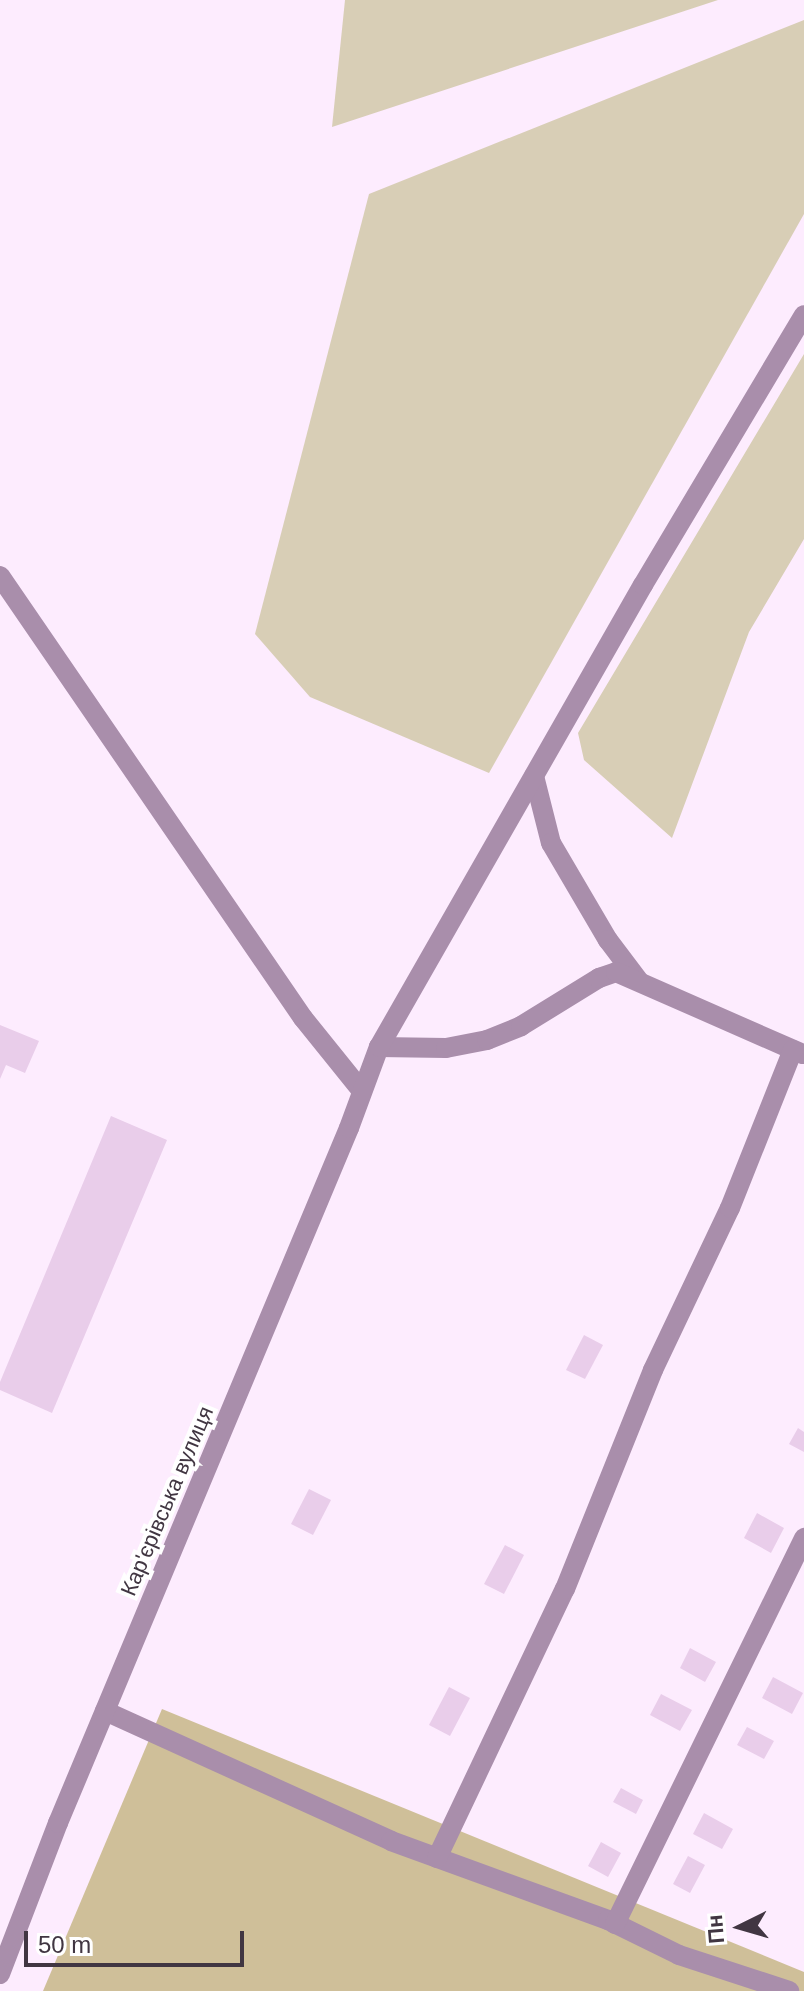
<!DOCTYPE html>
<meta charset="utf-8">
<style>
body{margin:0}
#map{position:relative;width:804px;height:1991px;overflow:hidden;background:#fdecfe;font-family:Arial,sans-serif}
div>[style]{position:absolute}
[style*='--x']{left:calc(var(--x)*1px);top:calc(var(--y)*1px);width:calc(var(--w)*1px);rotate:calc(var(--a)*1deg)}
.green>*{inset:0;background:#d8ceb6}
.forest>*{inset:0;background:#cfbf99}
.building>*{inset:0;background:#e9cdea}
.minor>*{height:20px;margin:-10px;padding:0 10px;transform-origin:10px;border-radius:10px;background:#a98eab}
span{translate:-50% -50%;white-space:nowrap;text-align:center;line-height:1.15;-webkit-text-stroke:8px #fff;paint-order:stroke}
.street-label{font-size:22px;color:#413642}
.north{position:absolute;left:700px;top:1887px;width:80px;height:80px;-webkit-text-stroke:6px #fff;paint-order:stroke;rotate:265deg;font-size:22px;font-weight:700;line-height:32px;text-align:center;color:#413642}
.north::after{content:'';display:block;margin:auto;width:28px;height:36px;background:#413642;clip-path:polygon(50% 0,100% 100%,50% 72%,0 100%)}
.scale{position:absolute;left:24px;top:1931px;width:220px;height:36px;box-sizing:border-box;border:4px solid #413642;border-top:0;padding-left:10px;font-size:24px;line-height:28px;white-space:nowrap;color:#413642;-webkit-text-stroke:6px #fff;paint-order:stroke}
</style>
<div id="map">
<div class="green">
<div style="clip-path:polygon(345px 0,718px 0,332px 127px)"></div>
<div style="clip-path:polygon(804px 20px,804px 214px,489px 773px,310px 697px,255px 634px,369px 194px)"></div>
<div style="clip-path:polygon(804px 354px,804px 539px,749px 632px,672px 838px,584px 760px,578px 733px)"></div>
</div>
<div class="forest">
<div style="clip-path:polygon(162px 1709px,804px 1972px,804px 1991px,43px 1991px)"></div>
</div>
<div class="building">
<div style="clip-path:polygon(0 1025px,39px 1041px,25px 1073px,6px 1065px,0 1079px)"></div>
<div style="clip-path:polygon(111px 1116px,167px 1140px,52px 1413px,0 1390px,0 1382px)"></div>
<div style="clip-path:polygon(584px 1335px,603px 1345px,585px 1379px,566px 1370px)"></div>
<div style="clip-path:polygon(798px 1428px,804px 1432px,804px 1452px,789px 1444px)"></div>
<div style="clip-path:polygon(309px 1489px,331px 1500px,313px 1535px,291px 1524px)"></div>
<div style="clip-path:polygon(757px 1513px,784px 1528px,771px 1553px,744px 1538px)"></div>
<div style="clip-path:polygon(505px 1545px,524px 1555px,504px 1594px,484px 1584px)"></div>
<div style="clip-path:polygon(690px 1648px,716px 1662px,705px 1682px,680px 1668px)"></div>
<div style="clip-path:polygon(773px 1677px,803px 1693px,792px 1714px,762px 1698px)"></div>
<div style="clip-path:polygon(449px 1687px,470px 1698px,450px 1736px,429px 1725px)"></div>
<div style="clip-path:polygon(661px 1694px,692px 1710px,680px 1731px,650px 1715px)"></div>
<div style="clip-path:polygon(747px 1727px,774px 1741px,764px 1759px,737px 1745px)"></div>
<div style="clip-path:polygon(621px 1788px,643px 1800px,636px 1814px,613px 1802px)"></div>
<div style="clip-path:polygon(704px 1813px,733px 1829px,722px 1849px,693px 1834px)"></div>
<div style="clip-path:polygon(601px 1842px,621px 1853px,608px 1877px,588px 1866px)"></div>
<div style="clip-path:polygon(688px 1856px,705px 1865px,690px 1893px,673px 1884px)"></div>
</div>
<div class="minor">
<div style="--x:0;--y:576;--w:536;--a:55.57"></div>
<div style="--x:303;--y:1018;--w:94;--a:51.1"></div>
<div style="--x:534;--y:776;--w:69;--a:75.8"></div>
<div style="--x:551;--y:843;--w:113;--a:59.6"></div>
<div style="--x:608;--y:940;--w:51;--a:52.9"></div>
<div style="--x:379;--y:1047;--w:67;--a:0.9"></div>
<div style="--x:446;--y:1048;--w:42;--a:-11"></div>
<div style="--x:487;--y:1040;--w:37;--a:-22"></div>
<div style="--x:521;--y:1026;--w:92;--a:-31.6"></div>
<div style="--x:599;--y:978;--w:18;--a:-19"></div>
<div style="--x:616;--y:972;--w:204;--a:23.7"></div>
<div style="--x:105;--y:1711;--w:314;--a:24.4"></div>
<div style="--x:391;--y:1841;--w:231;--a:20"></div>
<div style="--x:608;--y:1920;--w:79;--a:26.2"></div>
<div style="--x:679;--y:1955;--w:116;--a:18.1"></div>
<div style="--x:437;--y:1858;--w:298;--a:-64.6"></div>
<div style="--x:565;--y:1589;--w:236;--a:-68.1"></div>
<div style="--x:653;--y:1370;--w:179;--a:-64.6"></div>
<div style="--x:730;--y:1208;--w:170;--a:-68.3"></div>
<div style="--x:615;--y:1924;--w:430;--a:-63.9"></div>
<div style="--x:0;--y:1974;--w:162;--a:-69"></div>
<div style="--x:58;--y:1823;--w:753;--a:-67.28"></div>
<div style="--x:349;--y:1128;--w:86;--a:-69.7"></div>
<div style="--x:379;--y:1047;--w:532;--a:-60.26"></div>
<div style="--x:643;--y:585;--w:314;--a:-59.2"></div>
</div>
<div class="street-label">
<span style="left:167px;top:1501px;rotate:-67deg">Кар'єрівська вулиця</span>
</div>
<div class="north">Пн</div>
<div class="scale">50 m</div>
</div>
